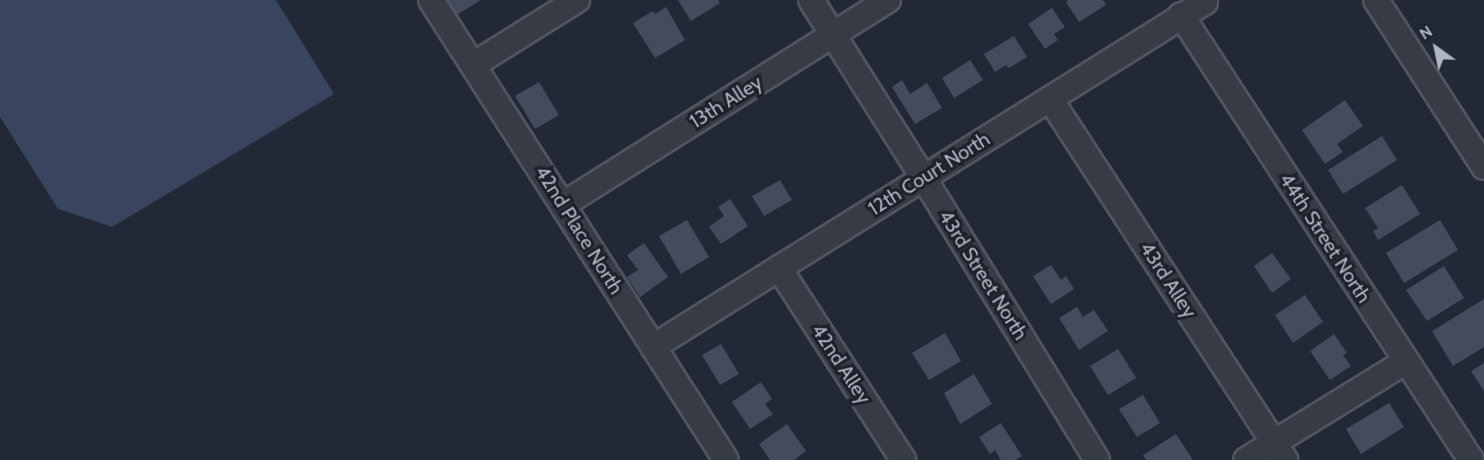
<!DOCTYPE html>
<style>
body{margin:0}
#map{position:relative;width:1484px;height:460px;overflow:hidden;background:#222836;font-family:Cabin,sans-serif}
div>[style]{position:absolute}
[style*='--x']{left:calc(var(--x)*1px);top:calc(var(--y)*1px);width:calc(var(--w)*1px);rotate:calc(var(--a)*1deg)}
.water>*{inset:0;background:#39445e}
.building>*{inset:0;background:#444b5a}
.roads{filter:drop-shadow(2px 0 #505561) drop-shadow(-2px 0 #505561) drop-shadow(0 2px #505561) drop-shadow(0 -2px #505561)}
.minor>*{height:24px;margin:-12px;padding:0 12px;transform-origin:12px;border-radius:12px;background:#363b46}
span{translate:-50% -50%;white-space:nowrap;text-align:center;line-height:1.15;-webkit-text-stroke:6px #1b202b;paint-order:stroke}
.street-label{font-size:20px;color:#b0b5c3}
.north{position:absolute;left:1406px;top:18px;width:60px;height:60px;-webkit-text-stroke:4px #1b202b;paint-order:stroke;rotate:327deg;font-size:16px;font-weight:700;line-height:24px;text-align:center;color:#b0b5c3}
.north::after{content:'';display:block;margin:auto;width:21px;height:27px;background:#b0b5c3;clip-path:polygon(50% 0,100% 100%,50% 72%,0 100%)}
</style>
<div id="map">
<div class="water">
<div style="clip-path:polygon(0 0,276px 0,334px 94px,112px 227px,58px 209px,0 117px)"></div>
</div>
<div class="building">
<div style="clip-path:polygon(446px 0,481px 0,455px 16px)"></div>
<div style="clip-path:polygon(678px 0,718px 0,720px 3px,691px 21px)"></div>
<div style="clip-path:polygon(1068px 0,1103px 0,1106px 5px,1079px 22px,1066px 2px)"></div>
<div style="clip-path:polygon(666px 7px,685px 40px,655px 58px,633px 23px,653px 11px,655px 14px)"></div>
<div style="clip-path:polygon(1052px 8px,1065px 27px,1054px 34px,1058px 40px,1045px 49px,1028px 24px)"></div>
<div style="clip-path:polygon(1014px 36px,1027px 57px,1009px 68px,1006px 65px,995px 72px,984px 54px)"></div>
<div style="clip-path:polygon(970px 60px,983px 80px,954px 98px,942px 78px)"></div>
<div style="clip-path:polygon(902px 80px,910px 94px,927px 83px,942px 108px,915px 124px,892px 87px)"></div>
<div style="clip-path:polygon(539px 82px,559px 115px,535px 129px,515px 96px)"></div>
<div style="clip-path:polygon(1345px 100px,1363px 126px,1337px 144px,1343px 152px,1325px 164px,1302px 130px)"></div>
<div style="clip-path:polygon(1382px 136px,1397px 160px,1343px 194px,1328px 170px)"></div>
<div style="clip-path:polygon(780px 180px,792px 200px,764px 216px,752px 196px)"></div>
<div style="clip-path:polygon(1402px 185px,1420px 214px,1378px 240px,1373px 231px,1378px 228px,1365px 208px)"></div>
<div style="clip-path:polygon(730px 199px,748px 226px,721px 244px,709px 227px,724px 216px,718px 207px)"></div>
<div style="clip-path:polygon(687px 220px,709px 257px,681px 274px,659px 236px)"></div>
<div style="clip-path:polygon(1440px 220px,1458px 250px,1404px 283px,1386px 253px)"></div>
<div style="clip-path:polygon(644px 243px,668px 277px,640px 297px,627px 277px,638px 270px,627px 255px)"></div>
<div style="clip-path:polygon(1272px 253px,1291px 279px,1272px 293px,1254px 266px)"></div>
<div style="clip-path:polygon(1051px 265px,1061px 280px,1066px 276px,1074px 289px,1051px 304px,1033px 276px)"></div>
<div style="clip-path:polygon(1444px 266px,1464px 298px,1427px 321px,1406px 290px)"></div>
<div style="clip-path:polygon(1305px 295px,1323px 322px,1293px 343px,1275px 315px)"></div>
<div style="clip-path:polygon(1484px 299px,1484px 347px,1453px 366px,1432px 331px)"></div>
<div style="clip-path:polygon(1077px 307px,1083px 317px,1094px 310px,1108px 331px,1079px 350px,1059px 318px)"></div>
<div style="clip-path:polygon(945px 333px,961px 361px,929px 380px,912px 353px)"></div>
<div style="clip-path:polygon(1334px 334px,1347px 353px,1343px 355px,1351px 366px,1330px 380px,1310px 351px)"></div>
<div style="clip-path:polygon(721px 344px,739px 374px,720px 385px,702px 355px)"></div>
<div style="clip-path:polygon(1118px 349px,1136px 378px,1108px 395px,1090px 366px)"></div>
<div style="clip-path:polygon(1484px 363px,1484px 391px,1471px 371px)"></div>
<div style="clip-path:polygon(974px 374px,992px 404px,960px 424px,944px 393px)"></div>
<div style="clip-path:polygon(761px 382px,772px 399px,765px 404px,773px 414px,750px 429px,732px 402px)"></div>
<div style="clip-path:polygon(1143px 395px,1160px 423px,1137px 437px,1119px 409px)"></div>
<div style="clip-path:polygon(1389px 403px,1404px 427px,1361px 454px,1346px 429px)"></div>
<div style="clip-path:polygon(1001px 423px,1022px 456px,1015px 460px,1001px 460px,995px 450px,990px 454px,979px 437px)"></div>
<div style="clip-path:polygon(787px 424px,806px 451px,794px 460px,770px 460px,759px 444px)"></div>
<div style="clip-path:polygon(1176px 434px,1193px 460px,1146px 460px,1143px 455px)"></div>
</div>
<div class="roads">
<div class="minor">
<div style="--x:431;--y:0;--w:546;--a:57.33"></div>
<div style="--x:811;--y:0;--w:209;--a:57.7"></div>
<div style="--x:923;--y:177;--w:332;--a:58.4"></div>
<div style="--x:1376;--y:0;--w:199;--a:57.1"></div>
<div style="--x:1181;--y:15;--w:531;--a:56.91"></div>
<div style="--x:473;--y:65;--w:123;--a:-32"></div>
<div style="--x:1050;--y:99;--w:431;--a:56.9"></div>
<div style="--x:564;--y:204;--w:383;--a:-32.2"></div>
<div style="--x:779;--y:268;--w:229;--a:57.1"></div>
<div style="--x:653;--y:347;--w:651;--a:-32.01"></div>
<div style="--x:1205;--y:2;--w:3;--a:-135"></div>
<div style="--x:1246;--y:460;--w:188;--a:-31.7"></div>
</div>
</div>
<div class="street-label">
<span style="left:726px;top:102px;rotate:-32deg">13th Alley</span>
<span style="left:929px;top:174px;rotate:-32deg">12th Court North</span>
<span style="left:579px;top:230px;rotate:58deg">42nd Place North</span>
<span style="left:1325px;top:238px;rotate:57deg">44th Street North</span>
<span style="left:983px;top:275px;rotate:58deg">43rd Street North</span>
<span style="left:1168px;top:280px;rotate:57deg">43rd Alley</span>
<span style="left:841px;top:364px;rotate:57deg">42nd Alley</span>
</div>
<div class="north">N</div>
</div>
